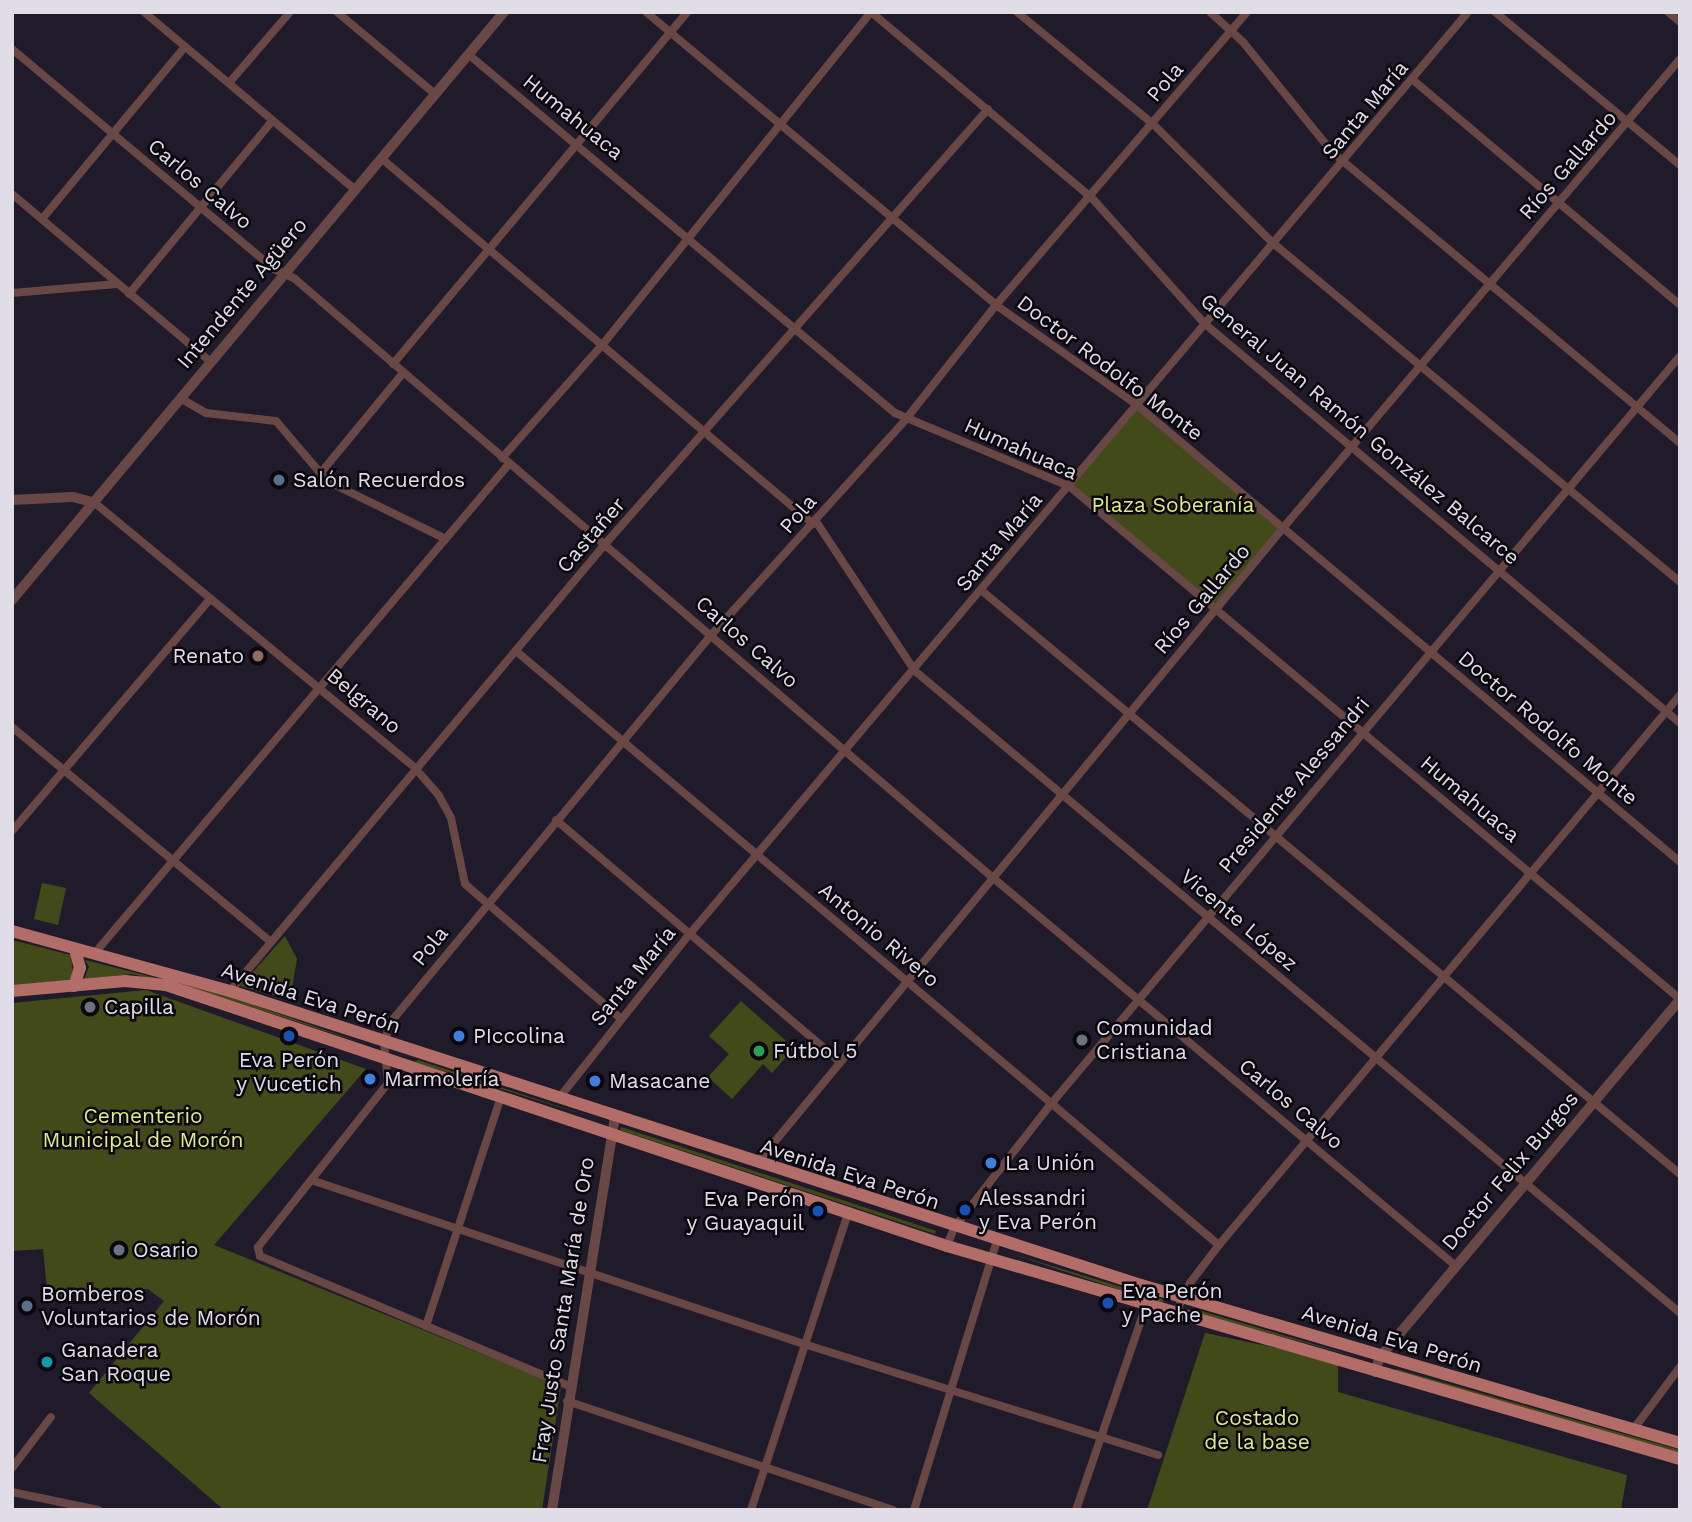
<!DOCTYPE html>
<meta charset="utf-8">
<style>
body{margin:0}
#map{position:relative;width:1692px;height:1522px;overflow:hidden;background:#201b2a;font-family:"Work Sans",sans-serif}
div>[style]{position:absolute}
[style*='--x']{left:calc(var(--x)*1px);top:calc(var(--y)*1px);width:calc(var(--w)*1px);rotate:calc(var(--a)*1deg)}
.green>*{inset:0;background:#434a19}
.minor>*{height:8px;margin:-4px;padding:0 4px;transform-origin:4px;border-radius:4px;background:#684744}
.tertiary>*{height:10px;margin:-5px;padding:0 5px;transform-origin:5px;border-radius:5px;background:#684744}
.primary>*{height:12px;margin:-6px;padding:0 6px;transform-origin:6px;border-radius:6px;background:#b26d69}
.dots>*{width:19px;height:19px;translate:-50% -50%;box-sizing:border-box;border:4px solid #09070d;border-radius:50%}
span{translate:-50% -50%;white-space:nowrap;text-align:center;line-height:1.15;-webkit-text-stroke:5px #09070d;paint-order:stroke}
.street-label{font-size:21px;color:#e1dde8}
.poi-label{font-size:21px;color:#e1dde8}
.left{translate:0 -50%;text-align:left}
.right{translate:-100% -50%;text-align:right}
.park-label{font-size:21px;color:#dbed83}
.frame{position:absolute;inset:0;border:14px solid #e1dde8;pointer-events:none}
</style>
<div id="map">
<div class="green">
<div style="clip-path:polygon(1137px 405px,1283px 528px,1216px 611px,1069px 486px)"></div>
<div style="clip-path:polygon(42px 883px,66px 888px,58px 925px,34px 919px)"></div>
<div style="clip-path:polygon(285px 936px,297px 959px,290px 1000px,240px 986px)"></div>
<div style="clip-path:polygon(12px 940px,71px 955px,73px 975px,68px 981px,12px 985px)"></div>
<div style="clip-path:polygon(85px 960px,228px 996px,368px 1045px,227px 999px,132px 974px,84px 979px,89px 967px)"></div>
<div style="clip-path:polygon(146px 990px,366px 1069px,214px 1245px,561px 1386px,542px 1510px,224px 1510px,89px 1393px,164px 1301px,148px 1289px,48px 1299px,43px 1249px,12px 1251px,12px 1003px)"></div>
<div style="clip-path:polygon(741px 1001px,794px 1048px,772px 1073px,763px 1064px,732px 1099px,708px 1077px,729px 1054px,709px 1036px)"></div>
<div style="clip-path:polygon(418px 1060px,597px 1119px,415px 1062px)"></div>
<div style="clip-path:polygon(621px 1127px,936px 1231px,935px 1234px,620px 1130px)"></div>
<div style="clip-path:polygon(1006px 1252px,1164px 1300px,1162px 1304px)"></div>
<div style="clip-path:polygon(1198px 1310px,1361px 1358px,1195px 1313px)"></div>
<div style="clip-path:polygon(1205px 1333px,1338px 1361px,1338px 1392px,1627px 1475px,1621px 1510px,1147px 1510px)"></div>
<div style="clip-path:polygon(1396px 1369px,1680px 1450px,1680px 1453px,1396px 1372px)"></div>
</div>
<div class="minor">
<div style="--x:144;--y:12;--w:275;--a:40.1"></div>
<div style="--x:337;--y:12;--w:128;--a:39.9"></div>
<div style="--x:646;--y:12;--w:456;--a:39.9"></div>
<div style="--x:996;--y:305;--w:173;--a:35.3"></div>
<div style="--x:1137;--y:405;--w:710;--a:40.08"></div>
<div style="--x:871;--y:12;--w:287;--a:40.1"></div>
<div style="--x:1091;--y:197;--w:171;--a:48.1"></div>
<div style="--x:1205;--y:324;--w:620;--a:40.03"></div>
<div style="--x:1017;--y:12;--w:176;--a:39.5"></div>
<div style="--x:1153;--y:124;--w:169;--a:44.8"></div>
<div style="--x:1273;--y:243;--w:530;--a:39.79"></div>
<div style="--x:1210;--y:12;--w:45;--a:42.3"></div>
<div style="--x:1243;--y:42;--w:141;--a:51"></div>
<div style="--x:1332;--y:152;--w:454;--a:39.9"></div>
<div style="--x:1495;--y:12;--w:240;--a:39.6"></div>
<div style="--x:1668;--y:12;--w:16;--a:40"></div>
<div style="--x:12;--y:49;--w:342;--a:40"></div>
<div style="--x:274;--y:269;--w:23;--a:25"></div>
<div style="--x:295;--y:279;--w:918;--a:40.63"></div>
<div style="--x:992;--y:877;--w:605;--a:39.98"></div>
<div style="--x:468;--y:54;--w:558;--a:40.06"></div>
<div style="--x:895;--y:413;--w:189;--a:22.8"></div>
<div style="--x:1069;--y:486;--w:798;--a:40.02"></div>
<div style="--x:1413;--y:80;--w:349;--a:40.1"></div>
<div style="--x:229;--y:83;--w:94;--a:-49.3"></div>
<div style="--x:381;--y:158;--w:566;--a:40.27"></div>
<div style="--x:12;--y:194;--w:260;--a:40.2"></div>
<div style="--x:42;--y:219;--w:224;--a:-50.3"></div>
<div style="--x:12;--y:293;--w:105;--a:-4.9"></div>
<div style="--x:129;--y:294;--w:224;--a:-50.4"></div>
<div style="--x:393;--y:364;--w:459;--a:-50.1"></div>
<div style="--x:180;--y:398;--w:30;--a:30"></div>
<div style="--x:206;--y:413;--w:70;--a:6.5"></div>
<div style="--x:276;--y:421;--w:79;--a:49.6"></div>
<div style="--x:327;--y:481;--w:132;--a:26"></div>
<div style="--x:502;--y:458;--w:152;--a:-48.5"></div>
<div style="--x:603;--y:344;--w:427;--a:-51.1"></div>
<div style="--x:319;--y:475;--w:132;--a:-50.5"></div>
<div style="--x:95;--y:503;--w:415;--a:39.6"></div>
<div style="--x:415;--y:768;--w:37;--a:49"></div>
<div style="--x:439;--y:796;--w:25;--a:61"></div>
<div style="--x:451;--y:818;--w:67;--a:78"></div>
<div style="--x:465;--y:884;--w:205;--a:40.8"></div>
<div style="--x:815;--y:520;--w:181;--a:56.5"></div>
<div style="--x:915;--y:671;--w:999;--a:40"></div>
<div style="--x:981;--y:590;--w:911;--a:39.88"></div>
<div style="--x:516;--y:651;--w:920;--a:40.2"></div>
<div style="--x:12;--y:727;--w:335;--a:39.7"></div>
<div style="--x:556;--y:820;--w:372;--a:40.4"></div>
<div style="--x:12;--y:831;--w:305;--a:-49.5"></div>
<div style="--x:94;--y:954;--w:642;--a:-49.74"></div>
<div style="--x:230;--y:991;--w:585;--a:-49.99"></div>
<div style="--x:606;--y:543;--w:578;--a:-48.65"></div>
<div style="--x:559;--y:1098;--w:207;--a:-51.5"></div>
<div style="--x:688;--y:936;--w:1209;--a:-49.83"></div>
<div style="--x:757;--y:1163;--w:825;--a:-50.36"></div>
<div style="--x:1283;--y:528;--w:614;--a:-49.75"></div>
<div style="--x:311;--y:1180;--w:523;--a:18.4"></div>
<div style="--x:807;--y:1345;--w:368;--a:17.4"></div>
<div style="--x:947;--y:1246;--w:19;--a:-69"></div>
<div style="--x:954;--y:1228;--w:157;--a:-52"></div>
<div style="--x:1051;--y:1104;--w:977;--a:-49.94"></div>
<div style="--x:1175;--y:1314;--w:34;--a:-64"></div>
<div style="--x:1190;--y:1283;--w:48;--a:-52.7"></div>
<div style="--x:1219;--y:1245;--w:718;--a:-50.03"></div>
<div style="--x:426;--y:1326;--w:241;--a:-71.9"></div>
<div style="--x:569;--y:1386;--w:335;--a:-157.2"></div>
<div style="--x:260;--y:1256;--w:9;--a:-103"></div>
<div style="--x:258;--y:1247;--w:209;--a:-51.6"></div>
<div style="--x:388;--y:1083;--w:40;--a:-95.7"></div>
<div style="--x:384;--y:1043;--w:21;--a:-73"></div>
<div style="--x:390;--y:1023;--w:505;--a:-50.38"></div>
<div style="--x:712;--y:634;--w:290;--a:-47.9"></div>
<div style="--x:906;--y:419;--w:145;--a:-51.7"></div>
<div style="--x:996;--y:305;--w:386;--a:-49.4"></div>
<div style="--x:567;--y:1401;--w:344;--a:18.5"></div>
<div style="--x:1633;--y:1430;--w:79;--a:-53.3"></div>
<div style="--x:12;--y:1468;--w:64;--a:-52.6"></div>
<div style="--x:12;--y:1492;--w:88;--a:11.8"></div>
<div style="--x:751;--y:1510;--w:311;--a:-71.9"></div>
<div style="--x:914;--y:1510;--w:282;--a:-72.9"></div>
<div style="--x:1076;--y:1510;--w:217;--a:-71.1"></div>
</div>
<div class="tertiary">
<div style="--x:12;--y:500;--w:61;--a:-2.8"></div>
<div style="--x:73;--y:497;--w:23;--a:15"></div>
<div style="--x:12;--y:600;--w:767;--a:-50.08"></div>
<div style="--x:1375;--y:1372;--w:16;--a:-72"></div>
<div style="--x:1380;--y:1357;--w:467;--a:-50"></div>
<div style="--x:552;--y:1510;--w:398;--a:-80.9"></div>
</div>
<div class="primary">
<div style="--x:12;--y:931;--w:226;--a:15.4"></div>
<div style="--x:230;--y:991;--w:957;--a:17.89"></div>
<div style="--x:1141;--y:1285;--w:562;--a:16.34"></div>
<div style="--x:74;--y:986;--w:19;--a:-72"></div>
<div style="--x:80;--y:968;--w:20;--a:-105"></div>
<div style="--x:12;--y:991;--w:113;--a:-5.1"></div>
<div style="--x:125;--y:981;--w:41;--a:5.6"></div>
<div style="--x:166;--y:985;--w:823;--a:18.48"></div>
<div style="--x:947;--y:1246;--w:763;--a:16.2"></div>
</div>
<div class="dots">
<div style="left:279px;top:480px;background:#5c6f8a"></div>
<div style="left:258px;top:656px;background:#8d6e63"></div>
<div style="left:90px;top:1007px;background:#6b7280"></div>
<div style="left:289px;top:1036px;background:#1a4fb4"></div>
<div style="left:459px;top:1036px;background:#3f7fe0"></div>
<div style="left:1082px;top:1040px;background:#6b7280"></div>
<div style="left:759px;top:1051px;background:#2e9e5b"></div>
<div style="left:370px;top:1079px;background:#3f7fe0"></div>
<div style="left:595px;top:1081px;background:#3f7fe0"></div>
<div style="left:991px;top:1163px;background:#3f7fe0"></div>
<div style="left:965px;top:1210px;background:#1a4fb4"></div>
<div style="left:818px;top:1211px;background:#1a4fb4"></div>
<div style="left:119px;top:1250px;background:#6b7280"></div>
<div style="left:1108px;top:1303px;background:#1a4fb4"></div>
<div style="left:27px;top:1306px;background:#5c6f8a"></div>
<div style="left:47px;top:1362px;background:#0f9aa8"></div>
</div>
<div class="street-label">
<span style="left:1165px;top:82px;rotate:-50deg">Pola</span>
<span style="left:1365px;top:110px;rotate:-50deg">Santa María</span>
<span style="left:573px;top:117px;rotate:39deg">Humahuaca</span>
<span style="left:1568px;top:165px;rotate:-49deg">Ríos Gallardo</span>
<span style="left:200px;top:184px;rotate:40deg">Carlos Calvo</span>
<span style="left:242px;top:293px;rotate:-50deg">Intendente Agüero</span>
<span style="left:1110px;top:368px;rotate:37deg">Doctor Rodolfo Monte</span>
<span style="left:1360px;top:429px;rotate:40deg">General Juan Ramón González Balcarce</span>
<span style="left:1021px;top:449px;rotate:24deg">Humahuaca</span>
<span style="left:798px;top:514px;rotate:-49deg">Pola</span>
<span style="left:591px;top:535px;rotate:-49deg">Castañer</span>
<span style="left:999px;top:542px;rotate:-50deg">Santa María</span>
<span style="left:1202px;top:599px;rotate:-50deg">Ríos Gallardo</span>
<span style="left:747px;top:642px;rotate:41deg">Carlos Calvo</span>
<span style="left:364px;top:701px;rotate:40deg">Belgrano</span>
<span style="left:1548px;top:728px;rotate:40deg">Doctor Rodolfo Monte</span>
<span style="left:1294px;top:785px;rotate:-50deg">Presidente Alessandri</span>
<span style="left:1470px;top:799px;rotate:40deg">Humahuaca</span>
<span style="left:1239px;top:920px;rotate:40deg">Vicente López</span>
<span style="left:879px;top:935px;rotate:40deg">Antonio Rivero</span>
<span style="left:430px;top:946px;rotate:-51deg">Pola</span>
<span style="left:633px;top:976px;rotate:-51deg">Santa María</span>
<span style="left:311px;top:998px;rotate:18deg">Avenida Eva Perón</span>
<span style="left:1291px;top:1104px;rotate:40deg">Carlos Calvo</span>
<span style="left:1510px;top:1171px;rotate:-50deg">Doctor Felix Burgos</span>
<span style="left:850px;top:1174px;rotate:18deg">Avenida Eva Perón</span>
<span style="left:563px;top:1310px;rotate:-81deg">Fray Justo Santa María de Oro</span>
<span style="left:1392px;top:1339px;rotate:17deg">Avenida Eva Perón</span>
</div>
<div class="poi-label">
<span class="left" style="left:293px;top:480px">Salón Recuerdos</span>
<span class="right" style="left:244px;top:656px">Renato</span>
<span class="left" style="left:104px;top:1007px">Capilla</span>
<span class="left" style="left:1096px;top:1040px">Comunidad<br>Cristiana</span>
<span class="left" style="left:473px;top:1036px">PIccolina</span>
<span class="left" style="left:773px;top:1051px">Fútbol 5</span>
<span style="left:289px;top:1072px">Eva Perón<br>y Vucetich</span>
<span class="left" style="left:384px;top:1079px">Marmolería</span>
<span class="left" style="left:609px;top:1081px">Masacane</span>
<span class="left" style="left:1005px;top:1163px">La Unión</span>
<span class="left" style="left:979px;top:1210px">Alessandri<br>y Eva Perón</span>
<span class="right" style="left:804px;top:1211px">Eva Perón<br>y Guayaquil</span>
<span class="left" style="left:133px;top:1250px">Osario</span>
<span class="left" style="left:1122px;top:1303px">Eva Perón<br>y Pache</span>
<span class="left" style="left:41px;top:1306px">Bomberos<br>Voluntarios de Morón</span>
<span class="left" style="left:61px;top:1362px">Ganadera<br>San Roque</span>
</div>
<div class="park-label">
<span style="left:1173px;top:505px">Plaza Soberanía</span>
<span style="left:143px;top:1128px">Cementerio<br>Municipal de Morón</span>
<span style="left:1257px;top:1430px">Costado<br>de la base</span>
</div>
<div class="frame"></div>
</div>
